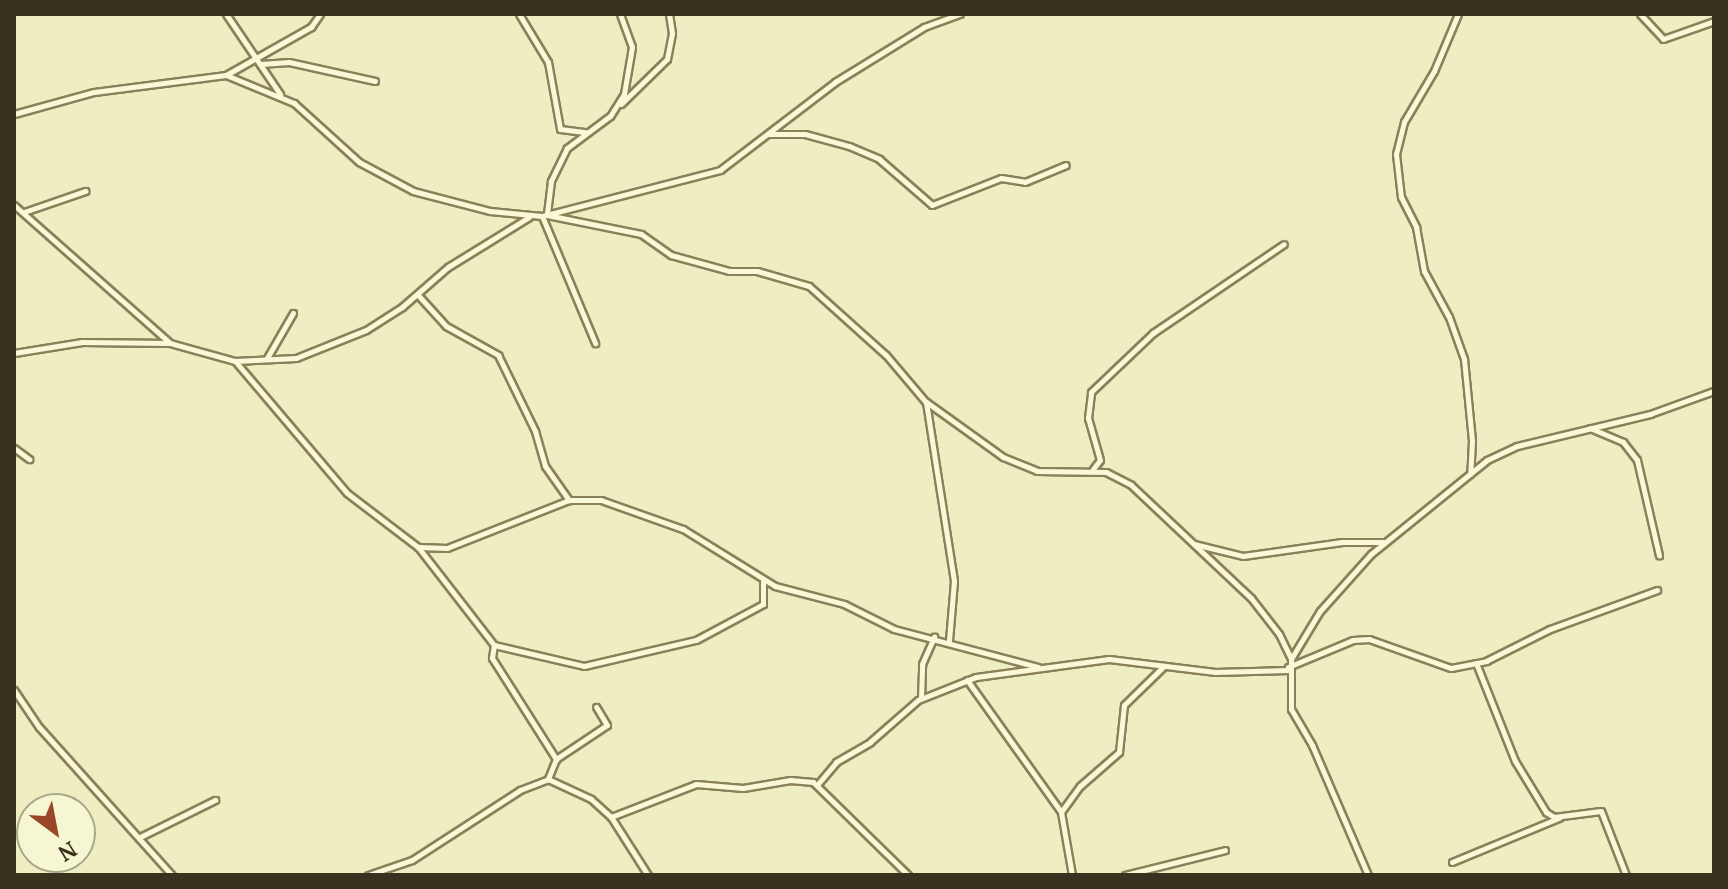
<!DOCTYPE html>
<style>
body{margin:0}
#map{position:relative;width:1728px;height:889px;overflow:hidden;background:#efeec3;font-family:"PT Serif",serif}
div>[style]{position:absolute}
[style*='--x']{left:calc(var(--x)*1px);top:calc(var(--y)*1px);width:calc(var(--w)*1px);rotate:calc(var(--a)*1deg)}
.roads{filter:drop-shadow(2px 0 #8a8059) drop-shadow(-2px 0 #8a8059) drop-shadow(0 2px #8a8059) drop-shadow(0 -2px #8a8059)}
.minor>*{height:5px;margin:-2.5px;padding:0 2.5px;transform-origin:2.5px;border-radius:2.5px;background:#faf8d6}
span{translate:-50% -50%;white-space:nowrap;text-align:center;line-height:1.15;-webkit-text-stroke:7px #f6f6d3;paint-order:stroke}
.frame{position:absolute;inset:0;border:16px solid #39321e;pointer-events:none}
.north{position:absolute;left:16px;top:793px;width:80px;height:80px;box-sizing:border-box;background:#f6f6d3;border:2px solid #aaa88b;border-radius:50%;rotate:148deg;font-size:22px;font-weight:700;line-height:32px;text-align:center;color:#39321e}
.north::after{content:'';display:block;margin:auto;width:28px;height:36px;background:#9a4628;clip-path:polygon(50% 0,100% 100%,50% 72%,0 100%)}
</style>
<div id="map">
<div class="roads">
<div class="minor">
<div style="--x:226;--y:14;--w:97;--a:56"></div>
<div style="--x:519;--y:14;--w:56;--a:58.9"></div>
<div style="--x:548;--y:62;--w:68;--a:79.8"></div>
<div style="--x:560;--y:129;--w:26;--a:7"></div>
<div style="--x:620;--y:14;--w:35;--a:70"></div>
<div style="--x:632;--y:47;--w:48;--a:99.7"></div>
<div style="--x:624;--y:94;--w:26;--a:122"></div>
<div style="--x:610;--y:116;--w:54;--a:143.3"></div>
<div style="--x:567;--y:148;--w:37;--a:116"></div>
<div style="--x:551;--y:181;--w:34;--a:97"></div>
<div style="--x:547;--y:215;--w:96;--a:11.4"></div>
<div style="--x:641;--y:234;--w:37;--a:35"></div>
<div style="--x:671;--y:255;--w:60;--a:15.4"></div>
<div style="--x:729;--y:271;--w:28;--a:0"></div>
<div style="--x:757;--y:271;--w:54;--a:16.1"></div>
<div style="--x:809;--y:286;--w:103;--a:41.9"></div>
<div style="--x:886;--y:355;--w:60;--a:49.7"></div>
<div style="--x:925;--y:401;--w:96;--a:35.7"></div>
<div style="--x:1003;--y:457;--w:37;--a:22"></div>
<div style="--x:1037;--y:471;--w:69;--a:0.8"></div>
<div style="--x:1106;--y:472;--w:28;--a:27"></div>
<div style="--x:1131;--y:485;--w:165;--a:43.3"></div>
<div style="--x:1251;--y:598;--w:46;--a:52.1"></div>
<div style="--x:1279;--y:634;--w:28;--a:64"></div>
<div style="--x:1291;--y:659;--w:50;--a:90"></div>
<div style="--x:1291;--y:709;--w:42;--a:59.7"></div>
<div style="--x:1312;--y:745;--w:142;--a:66.7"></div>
<div style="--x:1458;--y:14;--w:62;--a:112.8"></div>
<div style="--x:1434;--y:71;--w:59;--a:120.5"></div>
<div style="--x:1404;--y:122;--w:33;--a:104"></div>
<div style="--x:1396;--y:154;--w:43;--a:83.4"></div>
<div style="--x:1401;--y:197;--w:34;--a:63"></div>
<div style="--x:1416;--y:227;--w:45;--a:79.7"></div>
<div style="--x:1424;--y:271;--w:52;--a:61.5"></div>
<div style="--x:1449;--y:317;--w:45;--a:70.3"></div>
<div style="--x:1464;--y:359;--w:82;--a:84.4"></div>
<div style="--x:1472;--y:441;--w:33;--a:93"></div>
<div style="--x:1640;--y:14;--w:34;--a:47"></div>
<div style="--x:1663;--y:39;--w:54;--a:-19.4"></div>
<div style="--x:261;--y:64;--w:28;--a:-4"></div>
<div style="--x:289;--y:62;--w:88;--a:12.5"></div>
<div style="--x:226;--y:75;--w:98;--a:-29.5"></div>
<div style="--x:311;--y:27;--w:16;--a:-55"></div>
<div style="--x:621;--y:104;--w:64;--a:-44.4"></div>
<div style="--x:667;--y:59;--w:26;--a:-79"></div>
<div style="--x:672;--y:33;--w:19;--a:-99"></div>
<div style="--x:14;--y:114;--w:83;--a:-15.4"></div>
<div style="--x:94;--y:92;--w:133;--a:-7.3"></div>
<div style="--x:226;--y:75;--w:74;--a:22.4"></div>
<div style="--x:294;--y:103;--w:88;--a:42.2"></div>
<div style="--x:359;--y:162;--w:61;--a:28.2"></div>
<div style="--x:413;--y:191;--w:80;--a:14.6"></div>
<div style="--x:490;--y:211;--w:52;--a:5.5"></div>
<div style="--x:542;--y:216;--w:184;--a:-14.5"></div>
<div style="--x:720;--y:170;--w:145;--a:-37.4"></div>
<div style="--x:835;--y:82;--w:105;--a:-31.7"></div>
<div style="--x:924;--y:27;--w:38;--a:-20"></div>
<div style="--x:769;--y:134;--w:36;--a:0"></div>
<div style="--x:805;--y:134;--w:46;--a:15.3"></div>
<div style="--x:849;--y:146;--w:33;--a:23"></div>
<div style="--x:879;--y:159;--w:70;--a:41"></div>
<div style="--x:932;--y:205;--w:74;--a:-21.4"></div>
<div style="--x:1001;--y:178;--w:24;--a:9"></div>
<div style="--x:1025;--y:182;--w:44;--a:-22.5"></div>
<div style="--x:14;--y:205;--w:207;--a:41.5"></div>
<div style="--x:24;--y:212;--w:65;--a:-19"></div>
<div style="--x:542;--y:216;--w:138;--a:67.3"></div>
<div style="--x:418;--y:295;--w:42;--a:47.9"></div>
<div style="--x:446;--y:326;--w:60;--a:29.1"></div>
<div style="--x:498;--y:355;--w:85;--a:64"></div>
<div style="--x:535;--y:431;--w:36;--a:74"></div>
<div style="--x:545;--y:466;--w:42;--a:54.8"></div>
<div style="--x:14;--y:353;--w:69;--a:-9.2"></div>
<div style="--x:82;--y:342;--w:88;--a:0.7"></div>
<div style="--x:170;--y:343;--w:67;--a:15.5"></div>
<div style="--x:235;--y:361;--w:173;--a:49.7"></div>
<div style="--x:347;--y:493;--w:89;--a:37.3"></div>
<div style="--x:418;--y:547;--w:29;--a:2"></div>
<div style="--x:447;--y:548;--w:131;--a:-21.5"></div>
<div style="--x:569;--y:500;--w:32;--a:0"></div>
<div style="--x:601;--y:500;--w:87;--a:19.5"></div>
<div style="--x:683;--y:529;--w:108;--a:31.8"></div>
<div style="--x:775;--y:586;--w:71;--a:14.6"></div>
<div style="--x:844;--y:604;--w:56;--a:26.6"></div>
<div style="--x:894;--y:629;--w:149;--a:14.8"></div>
<div style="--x:267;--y:358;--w:52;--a:-60"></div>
<div style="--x:235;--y:361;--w:61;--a:-2.8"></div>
<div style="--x:296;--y:358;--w:75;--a:-21.8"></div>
<div style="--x:366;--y:330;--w:43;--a:-32.6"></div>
<div style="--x:402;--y:307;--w:61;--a:-41"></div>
<div style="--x:448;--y:267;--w:95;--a:-31.7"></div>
<div style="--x:926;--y:402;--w:181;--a:81.1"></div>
<div style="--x:954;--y:581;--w:60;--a:94.8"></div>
<div style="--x:1590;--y:428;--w:36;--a:23"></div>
<div style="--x:1623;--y:442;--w:23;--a:52"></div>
<div style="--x:1637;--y:460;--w:98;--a:77"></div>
<div style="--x:14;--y:448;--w:19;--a:36"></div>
<div style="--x:1093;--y:469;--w:11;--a:-52"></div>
<div style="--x:1100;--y:460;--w:44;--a:-105.9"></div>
<div style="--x:1088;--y:418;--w:26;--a:-83"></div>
<div style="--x:1091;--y:392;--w:86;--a:-43.6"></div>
<div style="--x:1153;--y:333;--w:158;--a:-34.2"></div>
<div style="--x:1194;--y:544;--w:50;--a:13.8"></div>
<div style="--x:1243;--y:556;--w:100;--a:-8"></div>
<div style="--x:1342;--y:542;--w:41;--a:0"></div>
<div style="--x:418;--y:547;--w:124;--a:52.2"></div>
<div style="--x:494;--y:645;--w:92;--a:13.1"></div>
<div style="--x:584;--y:666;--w:115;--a:-13.1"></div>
<div style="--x:696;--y:640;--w:76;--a:-28.2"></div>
<div style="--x:763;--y:604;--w:22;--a:-90"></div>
<div style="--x:494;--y:645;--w:13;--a:99"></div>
<div style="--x:492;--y:658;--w:120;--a:57.6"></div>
<div style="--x:556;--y:759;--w:22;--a:112"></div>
<div style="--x:1291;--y:659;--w:56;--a:-58.9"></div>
<div style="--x:1320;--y:611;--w:76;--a:-48.2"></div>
<div style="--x:1371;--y:554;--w:149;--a:-39"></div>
<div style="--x:1487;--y:460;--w:33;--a:-25"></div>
<div style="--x:1517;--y:446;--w:137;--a:-13.5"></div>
<div style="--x:1650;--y:414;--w:68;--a:-19.8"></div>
<div style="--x:1476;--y:663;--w:105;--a:68.3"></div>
<div style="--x:1515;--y:761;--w:60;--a:58.7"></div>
<div style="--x:1546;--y:812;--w:9;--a:32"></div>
<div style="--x:1554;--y:817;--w:47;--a:-7.3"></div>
<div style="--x:1601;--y:811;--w:69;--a:68.7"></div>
<div style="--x:1288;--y:667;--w:70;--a:-22.6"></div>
<div style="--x:1353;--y:640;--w:16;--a:-4"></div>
<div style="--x:1369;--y:639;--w:87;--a:19.5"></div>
<div style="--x:1451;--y:668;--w:36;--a:-11"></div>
<div style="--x:1486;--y:661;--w:72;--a:-26.6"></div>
<div style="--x:1550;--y:629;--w:114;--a:-20"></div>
<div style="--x:967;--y:680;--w:162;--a:54.5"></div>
<div style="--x:14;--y:690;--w:45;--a:56"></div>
<div style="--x:39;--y:727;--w:199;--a:48.1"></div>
<div style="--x:921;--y:698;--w:34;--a:-88"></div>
<div style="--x:922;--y:664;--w:30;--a:-66"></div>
<div style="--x:556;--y:759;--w:61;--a:-33.7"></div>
<div style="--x:607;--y:725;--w:21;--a:-121"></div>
<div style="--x:817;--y:785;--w:30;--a:-50"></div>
<div style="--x:836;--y:762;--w:39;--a:-30"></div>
<div style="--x:870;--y:742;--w:64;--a:-41.2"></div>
<div style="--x:918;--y:700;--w:62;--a:-21.6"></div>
<div style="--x:976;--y:677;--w:134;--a:-7.7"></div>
<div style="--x:1109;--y:659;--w:107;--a:7"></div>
<div style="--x:1215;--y:672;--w:74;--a:-1.5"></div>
<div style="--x:611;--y:817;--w:69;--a:57.5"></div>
<div style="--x:140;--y:837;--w:84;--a:-26.3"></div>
<div style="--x:1452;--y:862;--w:116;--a:-22.4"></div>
<div style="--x:368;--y:875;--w:46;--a:-18.8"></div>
<div style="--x:412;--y:860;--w:129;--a:-32.9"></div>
<div style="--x:520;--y:790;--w:30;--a:-21"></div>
<div style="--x:548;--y:779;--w:47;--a:24.9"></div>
<div style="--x:591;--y:799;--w:27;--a:42"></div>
<div style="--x:611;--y:817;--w:91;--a:-21.2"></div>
<div style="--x:696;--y:784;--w:47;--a:4.9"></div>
<div style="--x:743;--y:788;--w:48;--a:-9.7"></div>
<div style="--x:790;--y:780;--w:23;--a:5"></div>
<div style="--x:813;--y:782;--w:133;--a:44.4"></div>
<div style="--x:1072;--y:875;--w:64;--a:-99.9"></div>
<div style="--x:1061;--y:812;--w:32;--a:-54"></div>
<div style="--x:1080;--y:786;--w:52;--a:-41.1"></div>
<div style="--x:1119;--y:752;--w:47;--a:-83.9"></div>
<div style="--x:1124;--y:705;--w:56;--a:-44.3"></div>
<div style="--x:1125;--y:875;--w:103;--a:-14"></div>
</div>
</div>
<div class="frame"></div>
<div class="north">N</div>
</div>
